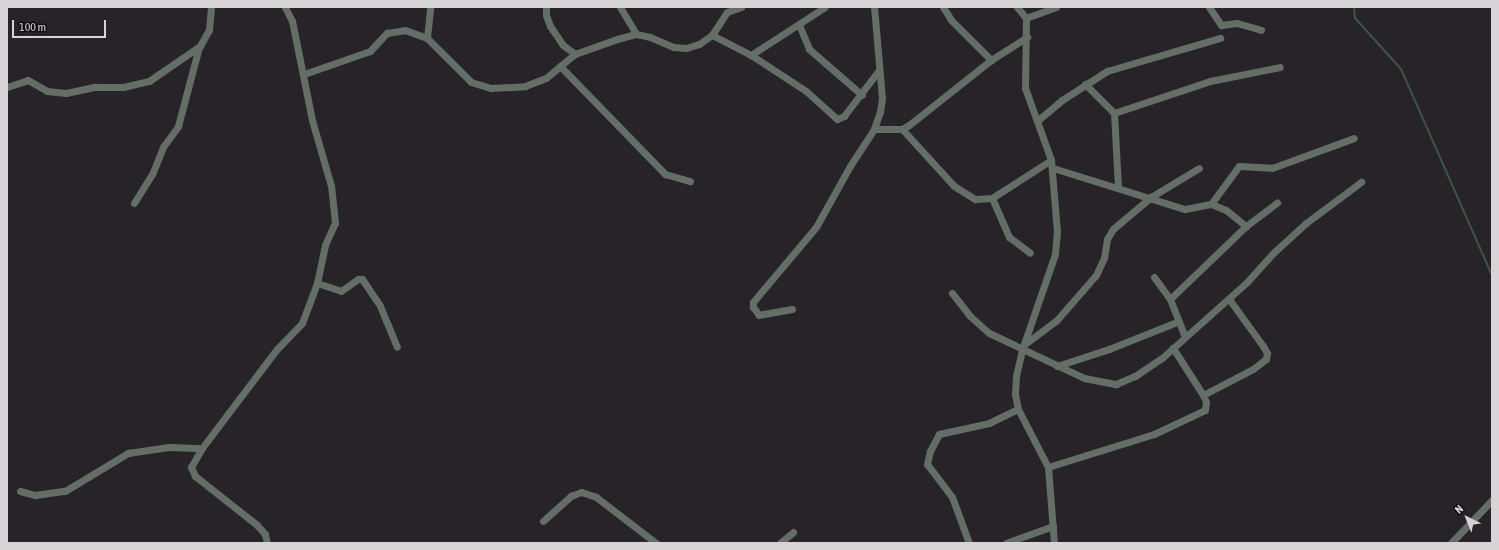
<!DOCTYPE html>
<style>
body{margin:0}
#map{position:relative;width:1499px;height:550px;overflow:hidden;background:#282328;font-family:"Asap Condensed",sans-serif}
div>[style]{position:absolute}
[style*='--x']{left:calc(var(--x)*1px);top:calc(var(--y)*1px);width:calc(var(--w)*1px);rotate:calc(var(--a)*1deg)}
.stream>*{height:2px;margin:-1px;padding:0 1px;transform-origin:1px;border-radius:1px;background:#3b5644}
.minor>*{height:7px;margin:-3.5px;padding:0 3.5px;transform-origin:3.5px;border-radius:3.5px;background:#636f66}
span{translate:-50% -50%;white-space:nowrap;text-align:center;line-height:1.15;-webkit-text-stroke:4px #100d0f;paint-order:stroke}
.frame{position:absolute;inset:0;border:8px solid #d7d3d7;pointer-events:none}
.north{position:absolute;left:1447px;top:498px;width:40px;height:40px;-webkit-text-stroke:3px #100d0f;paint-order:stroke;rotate:317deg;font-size:11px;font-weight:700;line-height:16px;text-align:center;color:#d7d3d7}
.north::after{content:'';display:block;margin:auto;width:14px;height:18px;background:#d7d3d7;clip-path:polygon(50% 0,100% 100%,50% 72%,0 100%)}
.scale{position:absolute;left:12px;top:20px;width:94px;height:18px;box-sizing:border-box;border:2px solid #d7d3d7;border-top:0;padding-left:5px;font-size:12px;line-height:14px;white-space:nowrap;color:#d7d3d7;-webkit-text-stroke:3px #100d0f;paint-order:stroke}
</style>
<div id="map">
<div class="stream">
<div style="--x:1354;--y:7;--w:11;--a:85"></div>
<div style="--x:1355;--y:18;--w:69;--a:48"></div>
<div style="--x:1401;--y:69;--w:225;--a:66.2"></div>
</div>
<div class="minor">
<div style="--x:546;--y:7;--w:8;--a:90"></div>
<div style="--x:546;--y:15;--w:12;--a:70"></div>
<div style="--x:550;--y:26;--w:23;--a:56"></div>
<div style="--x:563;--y:45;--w:15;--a:37"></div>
<div style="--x:620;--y:7;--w:31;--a:59"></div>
<div style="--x:943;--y:7;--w:15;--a:58"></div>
<div style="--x:951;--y:20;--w:57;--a:45"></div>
<div style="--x:1017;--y:7;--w:14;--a:51"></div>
<div style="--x:1026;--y:18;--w:70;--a:90.8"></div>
<div style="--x:1025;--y:88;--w:77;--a:70.1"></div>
<div style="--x:1051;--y:160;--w:71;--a:85.2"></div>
<div style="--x:1057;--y:231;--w:23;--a:95"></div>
<div style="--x:1055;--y:254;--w:102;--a:109"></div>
<div style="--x:1022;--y:350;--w:27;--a:103"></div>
<div style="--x:1016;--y:376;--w:18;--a:93"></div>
<div style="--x:1015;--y:394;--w:15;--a:79"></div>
<div style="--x:1018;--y:409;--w:65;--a:62.7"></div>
<div style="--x:1048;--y:467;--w:76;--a:85.5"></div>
<div style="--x:1209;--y:7;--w:22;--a:56"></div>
<div style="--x:1221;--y:25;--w:16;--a:-7"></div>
<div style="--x:1237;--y:23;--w:25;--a:16"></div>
<div style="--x:1026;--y:18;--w:32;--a:-20"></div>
<div style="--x:799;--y:25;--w:26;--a:67"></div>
<div style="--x:809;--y:49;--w:70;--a:41"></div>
<div style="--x:712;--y:35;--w:44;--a:27.1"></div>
<div style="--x:751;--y:55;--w:66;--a:33.2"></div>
<div style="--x:806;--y:91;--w:42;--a:42.1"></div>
<div style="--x:837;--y:119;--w:8;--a:-23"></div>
<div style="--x:844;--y:116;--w:58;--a:-52.7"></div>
<div style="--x:427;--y:38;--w:31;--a:-84"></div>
<div style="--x:751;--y:55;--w:88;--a:-33"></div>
<div style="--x:560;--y:66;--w:151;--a:45.8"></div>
<div style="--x:665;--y:174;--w:26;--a:16"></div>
<div style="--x:304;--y:74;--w:70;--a:-19.2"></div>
<div style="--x:370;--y:51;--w:25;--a:-47"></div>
<div style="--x:387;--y:33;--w:18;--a:-9"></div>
<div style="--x:405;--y:30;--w:23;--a:20"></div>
<div style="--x:427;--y:38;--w:62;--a:45"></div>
<div style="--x:471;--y:82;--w:21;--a:17"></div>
<div style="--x:491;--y:88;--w:34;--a:-3"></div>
<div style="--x:525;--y:86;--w:22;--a:-21"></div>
<div style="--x:546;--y:78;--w:38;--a:-40"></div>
<div style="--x:575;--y:54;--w:45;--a:-19.7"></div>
<div style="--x:617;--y:39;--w:20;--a:-15"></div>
<div style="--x:636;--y:34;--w:14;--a:12"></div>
<div style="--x:650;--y:37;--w:26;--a:23"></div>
<div style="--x:674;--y:47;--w:12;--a:5"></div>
<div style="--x:686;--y:48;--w:14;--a:-17"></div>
<div style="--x:699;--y:44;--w:16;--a:-35"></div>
<div style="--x:712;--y:35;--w:27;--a:-57"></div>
<div style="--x:727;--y:12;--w:15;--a:-20"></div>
<div style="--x:1085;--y:84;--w:41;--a:45"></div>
<div style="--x:1114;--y:113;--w:75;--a:86.9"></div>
<div style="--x:7;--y:87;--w:22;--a:-18"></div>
<div style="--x:28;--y:80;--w:22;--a:30"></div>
<div style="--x:47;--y:91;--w:19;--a:6"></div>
<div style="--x:66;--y:93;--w:30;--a:-12"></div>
<div style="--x:95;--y:87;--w:28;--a:0"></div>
<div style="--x:123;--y:87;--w:27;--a:-13"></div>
<div style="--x:149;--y:81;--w:62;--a:-34.5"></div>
<div style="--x:200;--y:46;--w:18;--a:-61"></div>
<div style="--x:209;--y:30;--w:23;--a:-85"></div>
<div style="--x:1114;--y:113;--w:101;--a:-18.4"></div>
<div style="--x:1210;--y:81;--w:71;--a:-11.3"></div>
<div style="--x:1037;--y:121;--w:33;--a:-40"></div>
<div style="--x:1062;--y:100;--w:54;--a:-32.8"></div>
<div style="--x:1107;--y:71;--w:118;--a:-16.3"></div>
<div style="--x:874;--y:129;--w:28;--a:0"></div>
<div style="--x:902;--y:129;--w:8;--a:-30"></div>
<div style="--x:909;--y:125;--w:105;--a:-38.4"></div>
<div style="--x:991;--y:60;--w:43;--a:-32.6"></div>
<div style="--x:902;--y:129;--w:77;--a:47.6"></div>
<div style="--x:954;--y:186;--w:25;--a:32"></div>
<div style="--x:975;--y:199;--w:17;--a:-3"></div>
<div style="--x:992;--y:198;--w:70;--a:-32.8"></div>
<div style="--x:1053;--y:168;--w:138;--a:17.3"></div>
<div style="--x:1185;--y:209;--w:26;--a:-11"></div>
<div style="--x:1211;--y:204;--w:16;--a:22"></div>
<div style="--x:1226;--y:210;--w:26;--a:39"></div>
<div style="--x:992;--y:198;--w:43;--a:66.4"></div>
<div style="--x:1009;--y:237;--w:26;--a:37"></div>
<div style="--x:134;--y:203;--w:36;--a:-58"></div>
<div style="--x:153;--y:172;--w:27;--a:-68"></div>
<div style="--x:163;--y:147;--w:26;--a:-54"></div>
<div style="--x:178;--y:126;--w:82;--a:-75.1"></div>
<div style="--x:1211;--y:204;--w:47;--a:-53.6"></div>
<div style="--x:1239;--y:166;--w:33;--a:3"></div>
<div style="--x:1272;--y:168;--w:87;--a:-20.1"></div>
<div style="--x:1154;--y:277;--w:27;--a:54"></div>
<div style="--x:1170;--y:299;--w:41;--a:68.5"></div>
<div style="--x:317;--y:283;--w:25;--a:18"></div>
<div style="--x:341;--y:291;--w:21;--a:-35"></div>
<div style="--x:358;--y:279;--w:4;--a:0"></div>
<div style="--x:362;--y:279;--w:32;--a:56"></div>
<div style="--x:380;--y:306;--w:44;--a:67.5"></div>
<div style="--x:952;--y:293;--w:29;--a:52"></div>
<div style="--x:970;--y:316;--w:25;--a:42"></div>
<div style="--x:989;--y:333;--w:105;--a:25.3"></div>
<div style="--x:1084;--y:378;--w:33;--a:11"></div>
<div style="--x:1116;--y:384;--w:21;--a:-23"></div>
<div style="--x:1135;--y:376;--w:32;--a:-34"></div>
<div style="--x:1162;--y:358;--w:114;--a:-41.8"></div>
<div style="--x:1247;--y:282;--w:38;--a:-48"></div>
<div style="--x:1272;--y:254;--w:46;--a:-42.4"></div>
<div style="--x:1306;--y:223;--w:69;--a:-36.7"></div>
<div style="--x:1170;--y:299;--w:105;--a:-43.8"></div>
<div style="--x:1246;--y:226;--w:39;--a:-37"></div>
<div style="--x:792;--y:309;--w:34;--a:170"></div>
<div style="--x:759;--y:315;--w:10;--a:-127"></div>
<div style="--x:753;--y:307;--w:5;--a:-90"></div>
<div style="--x:753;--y:302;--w:98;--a:-50"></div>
<div style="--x:816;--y:227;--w:70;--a:-60.9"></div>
<div style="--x:850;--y:166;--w:44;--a:-57"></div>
<div style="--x:874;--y:129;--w:18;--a:-71"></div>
<div style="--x:880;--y:112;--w:14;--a:-82"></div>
<div style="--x:882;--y:98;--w:91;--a:-95"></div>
<div style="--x:1025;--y:344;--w:39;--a:-37"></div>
<div style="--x:1056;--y:321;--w:61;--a:-49"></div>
<div style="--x:1096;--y:275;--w:19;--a:-65"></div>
<div style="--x:1104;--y:258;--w:19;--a:-81"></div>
<div style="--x:1107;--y:239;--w:12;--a:-59"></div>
<div style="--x:1113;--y:229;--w:50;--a:-40.1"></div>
<div style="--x:1151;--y:197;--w:56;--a:-31.1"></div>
<div style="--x:1057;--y:366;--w:55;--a:-18.1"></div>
<div style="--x:1109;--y:349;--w:75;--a:-21.8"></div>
<div style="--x:1203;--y:395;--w:56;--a:-27.5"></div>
<div style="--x:1253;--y:369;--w:16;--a:-38"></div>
<div style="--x:1266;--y:359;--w:6;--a:-81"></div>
<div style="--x:1267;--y:353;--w:8;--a:-120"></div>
<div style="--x:1263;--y:346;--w:58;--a:-125.9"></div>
<div style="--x:1048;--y:467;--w:111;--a:-17.3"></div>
<div style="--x:1154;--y:434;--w:56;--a:-25.2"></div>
<div style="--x:1205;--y:410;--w:8;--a:-83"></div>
<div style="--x:1206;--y:402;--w:8;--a:-113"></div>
<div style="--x:1203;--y:395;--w:56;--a:-122.6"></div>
<div style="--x:20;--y:491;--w:16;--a:15"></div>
<div style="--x:35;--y:495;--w:30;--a:-8"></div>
<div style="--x:65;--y:491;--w:74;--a:-31.1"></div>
<div style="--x:128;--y:453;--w:41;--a:-8.3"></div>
<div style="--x:169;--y:447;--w:33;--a:2"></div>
<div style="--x:543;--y:521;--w:38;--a:-42"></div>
<div style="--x:571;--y:496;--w:11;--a:-22"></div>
<div style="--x:581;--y:492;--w:16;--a:18"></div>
<div style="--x:596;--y:497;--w:76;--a:37.5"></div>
<div style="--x:267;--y:543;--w:9;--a:-103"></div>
<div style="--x:265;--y:534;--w:12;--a:-132"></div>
<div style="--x:257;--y:525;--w:79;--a:-141.7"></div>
<div style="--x:195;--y:476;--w:10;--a:-114"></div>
<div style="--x:191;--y:467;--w:22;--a:-60"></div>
<div style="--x:202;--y:448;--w:124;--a:-52.9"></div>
<div style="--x:277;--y:349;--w:36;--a:-46"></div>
<div style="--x:302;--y:323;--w:43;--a:-69.4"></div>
<div style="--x:317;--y:283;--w:39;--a:-78"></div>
<div style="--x:325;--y:245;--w:24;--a:-66"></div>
<div style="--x:335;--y:223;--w:37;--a:-96"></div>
<div style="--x:331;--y:186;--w:69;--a:-106.1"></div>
<div style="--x:312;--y:120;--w:101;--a:-101.4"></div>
<div style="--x:292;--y:21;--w:16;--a:-117"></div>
<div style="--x:780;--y:543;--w:17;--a:-40"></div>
<div style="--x:969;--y:543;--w:49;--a:-110.3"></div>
<div style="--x:952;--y:497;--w:41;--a:-127.1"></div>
<div style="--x:927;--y:464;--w:13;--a:-77"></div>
<div style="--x:930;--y:451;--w:19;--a:-62"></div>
<div style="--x:939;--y:434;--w:51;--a:-12.4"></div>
<div style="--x:989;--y:423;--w:32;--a:-26"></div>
<div style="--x:1006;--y:543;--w:50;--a:-19.9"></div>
<div style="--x:1451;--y:543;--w:59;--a:-46.4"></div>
</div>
<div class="frame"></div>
<div class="north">N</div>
<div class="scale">100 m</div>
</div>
